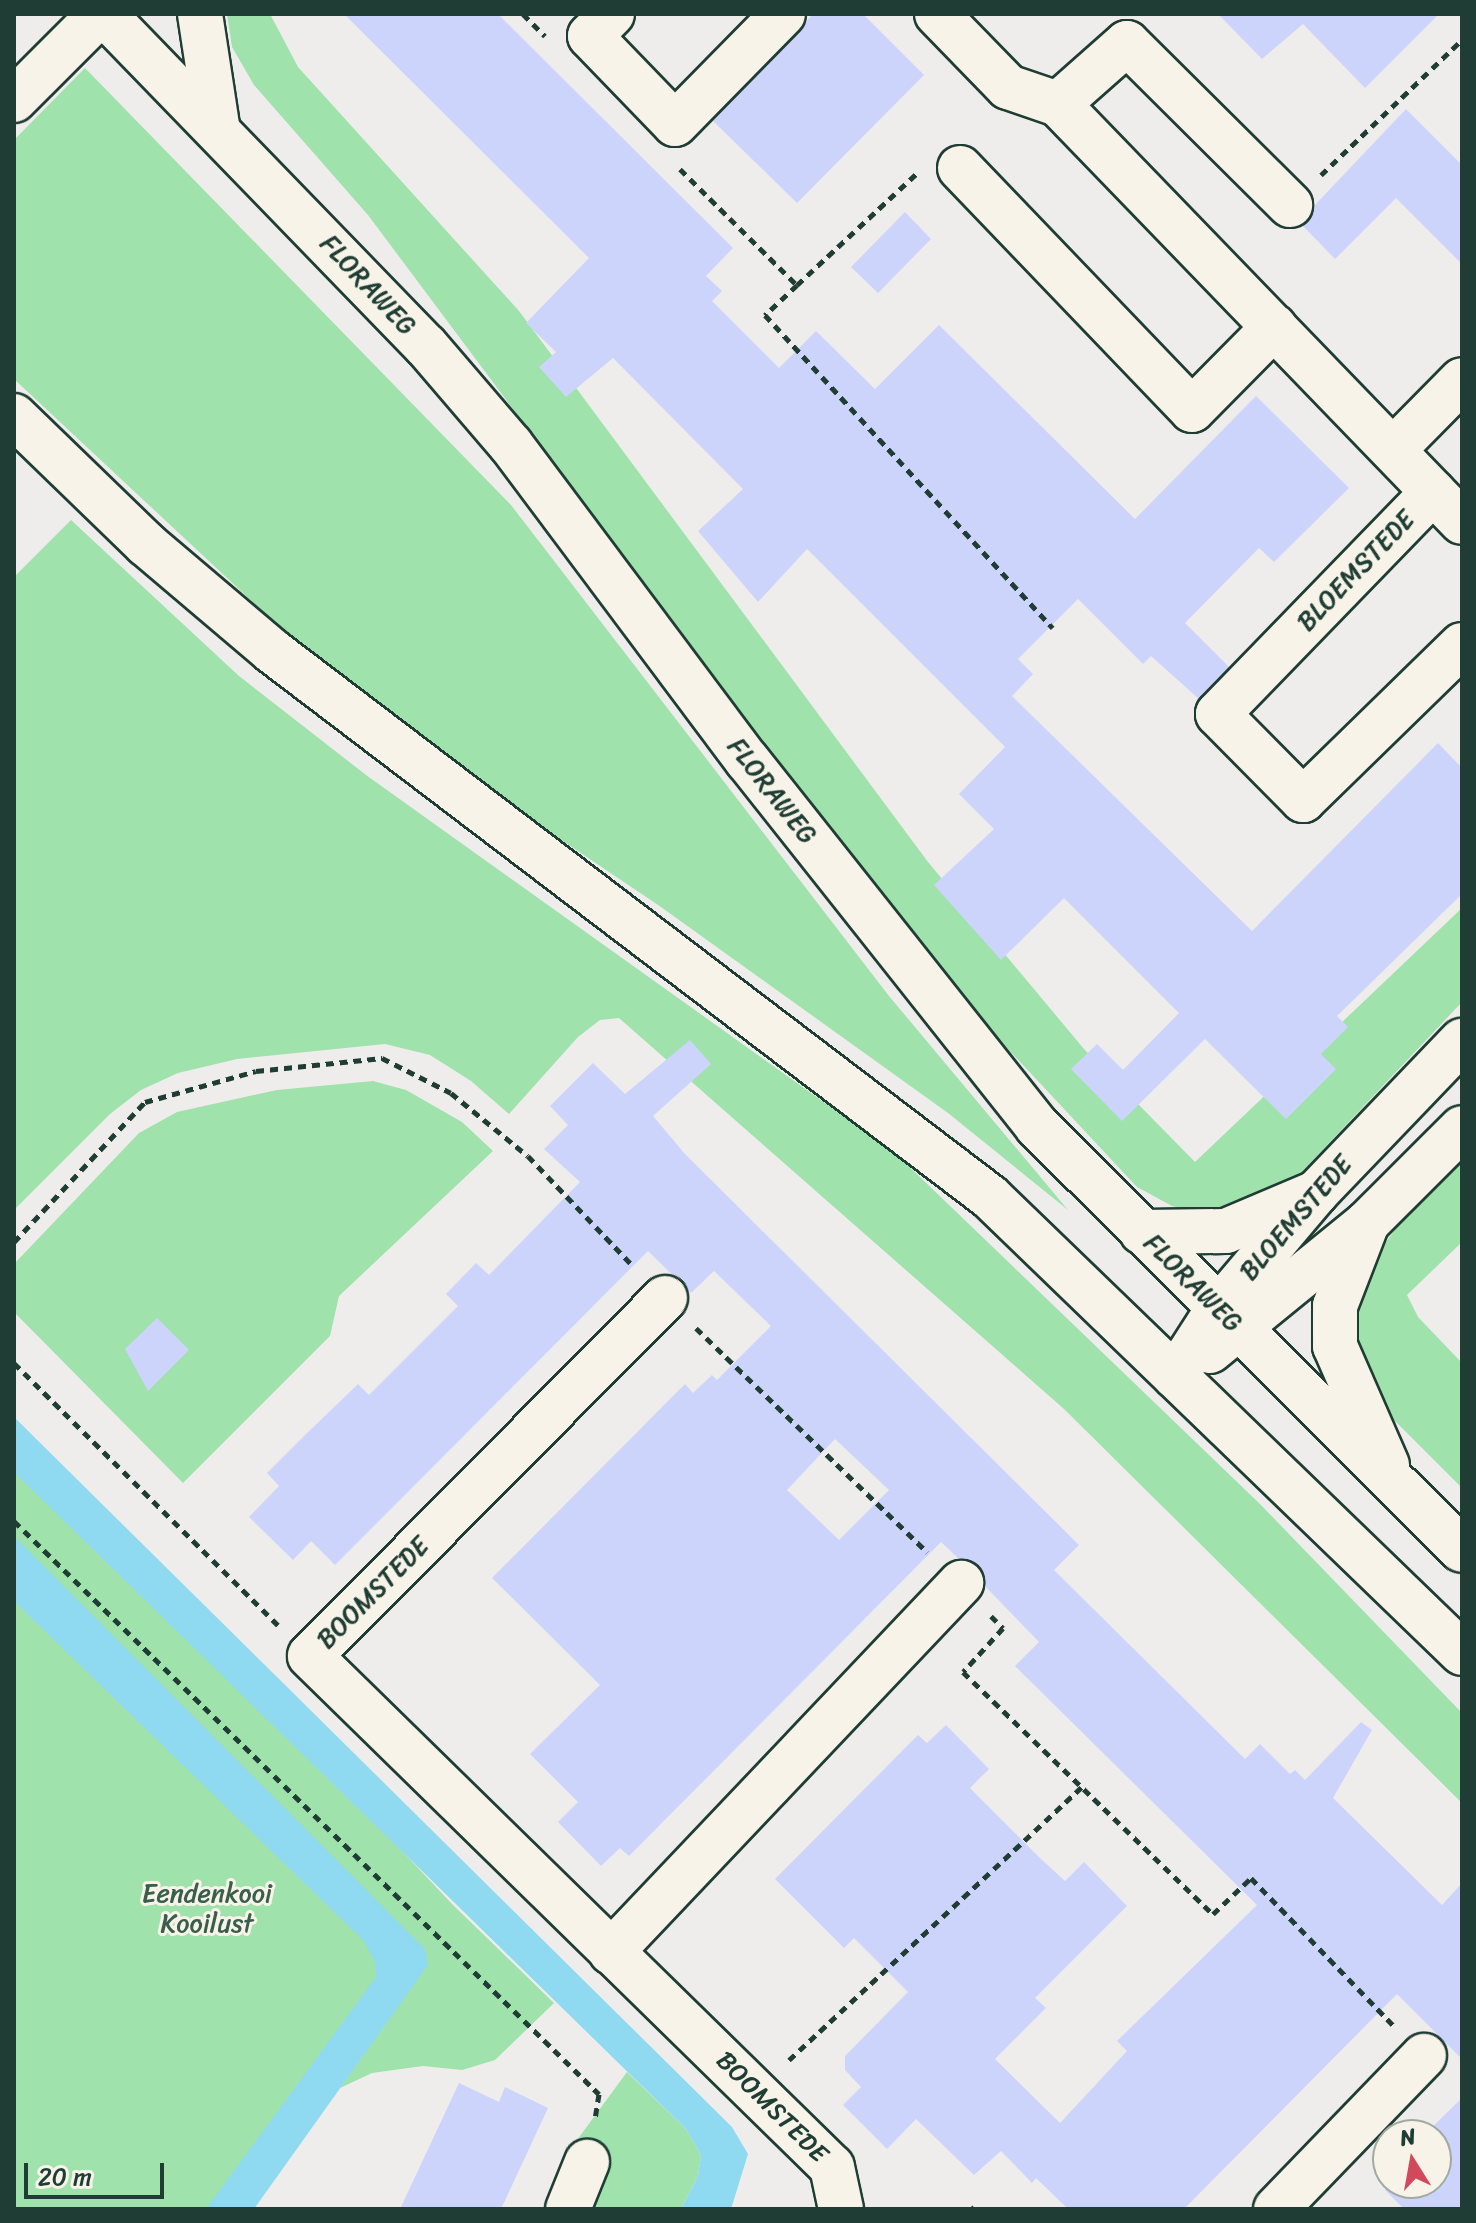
<!DOCTYPE html>
<style>
body{margin:0}
#map{position:relative;width:1476px;height:2223px;overflow:hidden;background:#eeedec;font-family:Sriracha,sans-serif}
div>[style]{position:absolute}
[style*='--x']{left:calc(var(--x)*1px);top:calc(var(--y)*1px);width:calc(var(--w)*1px);rotate:calc(var(--a)*1deg)}
.green>*{inset:0;background:#9fe2ac}
.water>*{inset:0;background:#8fdaf0}
.building>*{inset:0;background:#ccd4fc}
.path>*{height:5px;margin-top:-2.5px;transform-origin:0;background:repeating-linear-gradient(90deg,#1f3d34 0 8px,transparent 0 14px)}
.roads{filter:drop-shadow(2px 0 #1f3d34) drop-shadow(-2px 0 #1f3d34) drop-shadow(0 2px #1f3d34) drop-shadow(0 -2px #1f3d34)}
.minor>*{height:44px;margin:-22px;padding:0 22px;transform-origin:22px;border-radius:22px;background:#f7f3e8}
.secondary>*{height:44px;margin:-22px;padding:0 22px;transform-origin:22px;border-radius:22px;background:#f7f3e8}
span{translate:-50% -50%;white-space:nowrap;text-align:center;line-height:1.15;-webkit-text-stroke:6px #f7f3e8;paint-order:stroke}
.street-label{font-size:26px;color:#1f3d34}
.park-label{font-size:26px;color:#395e4c}
.frame{position:absolute;inset:0;border:16px solid #1f3d34;pointer-events:none}
.north{position:absolute;left:1372px;top:2119px;width:80px;height:80px;box-sizing:border-box;background:#f7f3e8;border:2px solid #a1aaa0;border-radius:50%;rotate:349deg;font-size:22px;font-weight:700;line-height:32px;text-align:center;color:#1f3d34}
.north::after{content:'';display:block;margin:auto;width:28px;height:36px;background:#d1495b;clip-path:polygon(50% 0,100% 100%,50% 72%,0 100%)}
.scale{position:absolute;left:24px;top:2163px;width:140px;height:36px;box-sizing:border-box;border:4px solid #1f3d34;border-top:0;padding-left:10px;font-size:24px;line-height:28px;white-space:nowrap;color:#1f3d34;-webkit-text-stroke:6px #f7f3e8;paint-order:stroke}
</style>
<div id="map">
<div class="green">
<div style="clip-path:polygon(227px 14px,270px 14px,298px 67px,519px 311px,928px 862px,1084px 1049px,1195px 1162px,1462px 908px,1462px 1002px,1297px 1177px,1216px 1215px,1172px 1206px,1137px 1187px,923px 958px,368px 215px,254px 85px,232px 47px)"></div>
<div style="clip-path:polygon(85px 68px,511px 505px,889px 996px,1068px 1210px,948px 1113px,661px 907px,456px 769px,273px 621px,14px 379px,14px 140px)"></div>
<div style="clip-path:polygon(71px 520px,239px 676px,366px 775px,895px 1153px,1260px 1504px,1462px 1713px,1462px 1803px,1064px 1409px,619px 1018px,600px 1020px,578px 1037px,509px 1114px,471px 1081px,430px 1055px,385px 1044px,237px 1059px,178px 1073px,141px 1090px,110px 1114px,14px 1210px,14px 577px)"></div>
<div style="clip-path:polygon(373px 1081px,406px 1090px,462px 1122px,493px 1151px,339px 1296px,330px 1336px,183px 1483px,14px 1312px,14px 1264px,139px 1133px,177px 1112px,277px 1090px)"></div>
<div style="clip-path:polygon(1462px 1160px,1462px 1242px,1407px 1295px,1418px 1317px,1462px 1363px,1462px 1488px,1375px 1401px,1348px 1320px,1361px 1275px,1407px 1214px)"></div>
<div style="clip-path:polygon(14px 1440px,453px 1905px,554px 2003px,495px 2060px,462px 2070px,423px 2066px,372px 2073px,340px 2088px,427px 1965px,221px 2209px,14px 2209px)"></div>
<div style="clip-path:polygon(627px 2072px,686px 2129px,701px 2155px,698px 2176px,681px 2209px,591px 2209px,612px 2161px,577px 2140px)"></div>
</div>
<div class="water">
<div style="clip-path:polygon(14px 1417px,732px 2127px,748px 2154px,731px 2209px,681px 2209px,698px 2176px,701px 2155px,686px 2129px,14px 1472px)"></div>
<div style="clip-path:polygon(14px 1536px,425px 1949px,428px 1965px,254px 2209px,206px 2209px,376px 1977px,375px 1962px,364px 1941px,14px 1601px)"></div>
</div>
<div class="building">
<div style="clip-path:polygon(344px 14px,498px 14px,733px 248px,706px 276px,722px 291px,712px 301px,779px 368px,816px 331px,875px 389px,939px 325px,1135px 519px,1256px 396px,1349px 488px,1274px 562px,1259px 548px,1185px 623px,1229px 667px,1199px 699px,1151px 656px,1143px 664px,1078px 599px,1018px 659px,1033px 674px,1012px 696px,1252px 931px,1438px 743px,1462px 768px,1462px 894px,1337px 1016px,1348px 1027px,1321px 1054px,1336px 1069px,1286px 1119px,1205px 1039px,1122px 1121px,1071px 1069px,1097px 1044px,1123px 1070px,1179px 1013px,1064px 898px,1001px 960px,934px 885px,994px 829px,959px 794px,1005px 747px,807px 549px,758px 602px,698px 531px,743px 489px,613px 358px,566px 397px,539px 367px,556px 352px,526px 323px,589px 258px)"></div>
<div style="clip-path:polygon(813px 14px,863px 14px,924px 75px,797px 203px,713px 121px)"></div>
<div style="clip-path:polygon(1218px 14px,1439px 14px,1365px 88px,1303px 24px,1262px 59px)"></div>
<div style="clip-path:polygon(1406px 109px,1462px 165px,1462px 264px,1396px 198px,1335px 259px,1303px 226px,1314px 206px)"></div>
<div style="clip-path:polygon(905px 212px,931px 239px,878px 293px,851px 267px)"></div>
<div style="clip-path:polygon(evenodd,690px 1040px,711px 1064px,653px 1116px,685px 1154px,1079px 1545px,1054px 1570px,1245px 1759px,1260px 1744px,1290px 1774px,1295px 1770px,1305px 1780px,1361px 1722px,1372px 1730px,1333px 1798px,1442px 1905px,1462px 1883px,1462px 2059px,1397px 1994px,1184px 2209px,1068px 2209px,1036px 2178px,1032px 2183px,1001px 2151px,974px 2175px,916px 2119px,887px 2149px,843px 2105px,861px 2087px,845px 2070px,845px 2056px,908px 1992px,854px 1938px,844px 1948px,775px 1879px,918px 1735px,927px 1743px,946px 1725px,989px 1769px,970px 1788px,1040px 1858px,1065px 1881px,1084px 1862px,1127px 1906px,1035px 1998px,1046px 2008px,995px 2059px,1060px 2123px,1127px 2051px,1117px 2041px,1257px 1905px,1015px 1666px,1039px 1642px,985px 1586px,979px 1565px,959px 1559px,941px 1542px,629px 1856px,620px 1848px,601px 1866px,558px 1822px,578px 1802px,530px 1754px,600px 1685px,492px 1578px,685px 1384px,693px 1393px,712px 1375px,717px 1380px,771px 1326px,714px 1271px,691px 1293px,648px 1251px,335px 1565px,311px 1541px,293px 1560px,249px 1517px,279px 1486px,267px 1473px,303px 1437px,358px 1384px,369px 1395px,458px 1306px,446px 1294px,476px 1263px,489px 1275px,580px 1182px,544px 1149px,568px 1125px,550px 1106px,593px 1063px,625px 1094px,690px 1040px,835px 1439px,889px 1490px,839px 1540px,787px 1490px,835px 1439px)"></div>
<div style="clip-path:polygon(157px 1318px,189px 1350px,148px 1391px,125px 1349px)"></div>
<div style="clip-path:polygon(459px 2083px,499px 2102px,505px 2087px,548px 2108px,501px 2209px,400px 2209px)"></div>
<div style="clip-path:polygon(1462px 2098px,1462px 2209px,1404px 2209px,1385px 2190px,1385px 2176px,1388px 2173px,1388px 2183px,1436px 2183px,1436px 2135px,1424px 2135px)"></div>
</div>
<div class="path">
<div style="--x:523;--y:14;--w:31;--a:45"></div>
<div style="--x:680;--y:169;--w:165;--a:44.8"></div>
<div style="--x:797;--y:285;--w:44;--a:136.8"></div>
<div style="--x:765;--y:315;--w:425;--a:47.4"></div>
<div style="--x:1321;--y:175;--w:195;--a:-43.8"></div>
<div style="--x:797;--y:285;--w:163;--a:-43"></div>
<div style="--x:14;--y:1242;--w:192;--a:-46.9"></div>
<div style="--x:145;--y:1102;--w:115;--a:-15.6"></div>
<div style="--x:256;--y:1071;--w:127;--a:-5.9"></div>
<div style="--x:382;--y:1058;--w:77;--a:26.9"></div>
<div style="--x:451;--y:1093;--w:99;--a:39.3"></div>
<div style="--x:528;--y:1156;--w:151;--a:46.3"></div>
<div style="--x:696;--y:1328;--w:322;--a:44.1"></div>
<div style="--x:14;--y:1363;--w:372;--a:44.8"></div>
<div style="--x:14;--y:1521;--w:819;--a:44.41"></div>
<div style="--x:599;--y:2094;--w:24;--a:99"></div>
<div style="--x:991;--y:1616;--w:17;--a:45"></div>
<div style="--x:1003;--y:1628;--w:59;--a:132.3"></div>
<div style="--x:963;--y:1672;--w:348;--a:44.1"></div>
<div style="--x:1213;--y:1914;--w:52;--a:-43.5"></div>
<div style="--x:1251;--y:1878;--w:204;--a:46"></div>
<div style="--x:789;--y:2060;--w:400;--a:-43"></div>
<div style="--x:972;--y:2209;--w:3;--a:-45"></div>
</div>
<div class="roads">
<div class="minor">
<div style="--x:612;--y:14;--w:31;--a:135"></div>
<div style="--x:590;--y:36;--w:122;--a:46"></div>
<div style="--x:675;--y:124;--w:154;--a:-45.5"></div>
<div style="--x:937;--y:14;--w:102;--a:45.8"></div>
<div style="--x:1008;--y:87;--w:53;--a:18.8"></div>
<div style="--x:1058;--y:104;--w:581;--a:45.98"></div>
<div style="--x:1058;--y:104;--w:92;--a:-41.5"></div>
<div style="--x:1127;--y:43;--w:230;--a:44.8"></div>
<div style="--x:960;--y:168;--w:335;--a:46.2"></div>
<div style="--x:1192;--y:410;--w:117;--a:-45.3"></div>
<div style="--x:1393;--y:450;--w:98;--a:-45.4"></div>
<div style="--x:1433;--y:492;--w:309;--a:134.1"></div>
<div style="--x:1218;--y:714;--w:121;--a:45.3"></div>
<div style="--x:1303;--y:800;--w:222;--a:-44.3"></div>
<div style="--x:665;--y:1298;--w:504;--a:134.76"></div>
<div style="--x:310;--y:1656;--w:730;--a:44.39"></div>
<div style="--x:832;--y:2167;--w:43;--a:77.9"></div>
<div style="--x:1210;--y:1351;--w:203;--a:-39.2"></div>
<div style="--x:1367;--y:1223;--w:134;--a:-45"></div>
<div style="--x:1175;--y:1376;--w:80;--a:-57.3"></div>
<div style="--x:1218;--y:1309;--w:152;--a:-49.8"></div>
<div style="--x:1316;--y:1193;--w:211;--a:-46.2"></div>
<div style="--x:611;--y:1952;--w:509;--a:-46.51"></div>
<div style="--x:568;--y:2209;--w:51;--a:-68"></div>
<div style="--x:1276;--y:2209;--w:213;--a:-46"></div>
</div>
<div class="secondary">
<div style="--x:104;--y:14;--w:463;--a:45.9"></div>
<div style="--x:426;--y:346;--w:130;--a:49.4"></div>
<div style="--x:511;--y:445;--w:394;--a:53.2"></div>
<div style="--x:747;--y:760;--w:467;--a:51.6"></div>
<div style="--x:1037;--y:1126;--w:600;--a:44.93"></div>
<div style="--x:200;--y:14;--w:112;--a:81.3"></div>
<div style="--x:14;--y:100;--w:122;--a:-45"></div>
<div style="--x:14;--y:416;--w:184;--a:44.1"></div>
<div style="--x:146;--y:544;--w:165;--a:40.3"></div>
<div style="--x:272;--y:651;--w:902;--a:37.25"></div>
<div style="--x:990;--y:1197;--w:656;--a:44.01"></div>
<div style="--x:1367;--y:1223;--w:89;--a:111.1"></div>
<div style="--x:1335;--y:1306;--w:40;--a:90"></div>
<div style="--x:1335;--y:1346;--w:130;--a:66.4"></div>
<div style="--x:1142;--y:1232;--w:84;--a:-0.7"></div>
<div style="--x:1226;--y:1231;--w:98;--a:-22.9"></div>
</div>
</div>
<div class="street-label">
<span style="left:368px;top:285px;rotate:47deg">FLORAWEG</span>
<span style="left:1356px;top:571px;rotate:-46deg">BLOEMSTEDE</span>
<span style="left:772px;top:791px;rotate:52deg">FLORAWEG</span>
<span style="left:1296px;top:1218px;rotate:-49deg">BLOEMSTEDE</span>
<span style="left:1193px;top:1283px;rotate:45deg">FLORAWEG</span>
<span style="left:373px;top:1593px;rotate:-45deg">BOOMSTEDE</span>
<span style="left:772px;top:2107px;rotate:45deg">BOOMSTEDE</span>
</div>
<div class="park-label">
<span style="left:207px;top:1909px">Eendenkooi<br>Kooilust</span>
</div>
<div class="frame"></div>
<div class="north">N</div>
<div class="scale">20 m</div>
</div>
